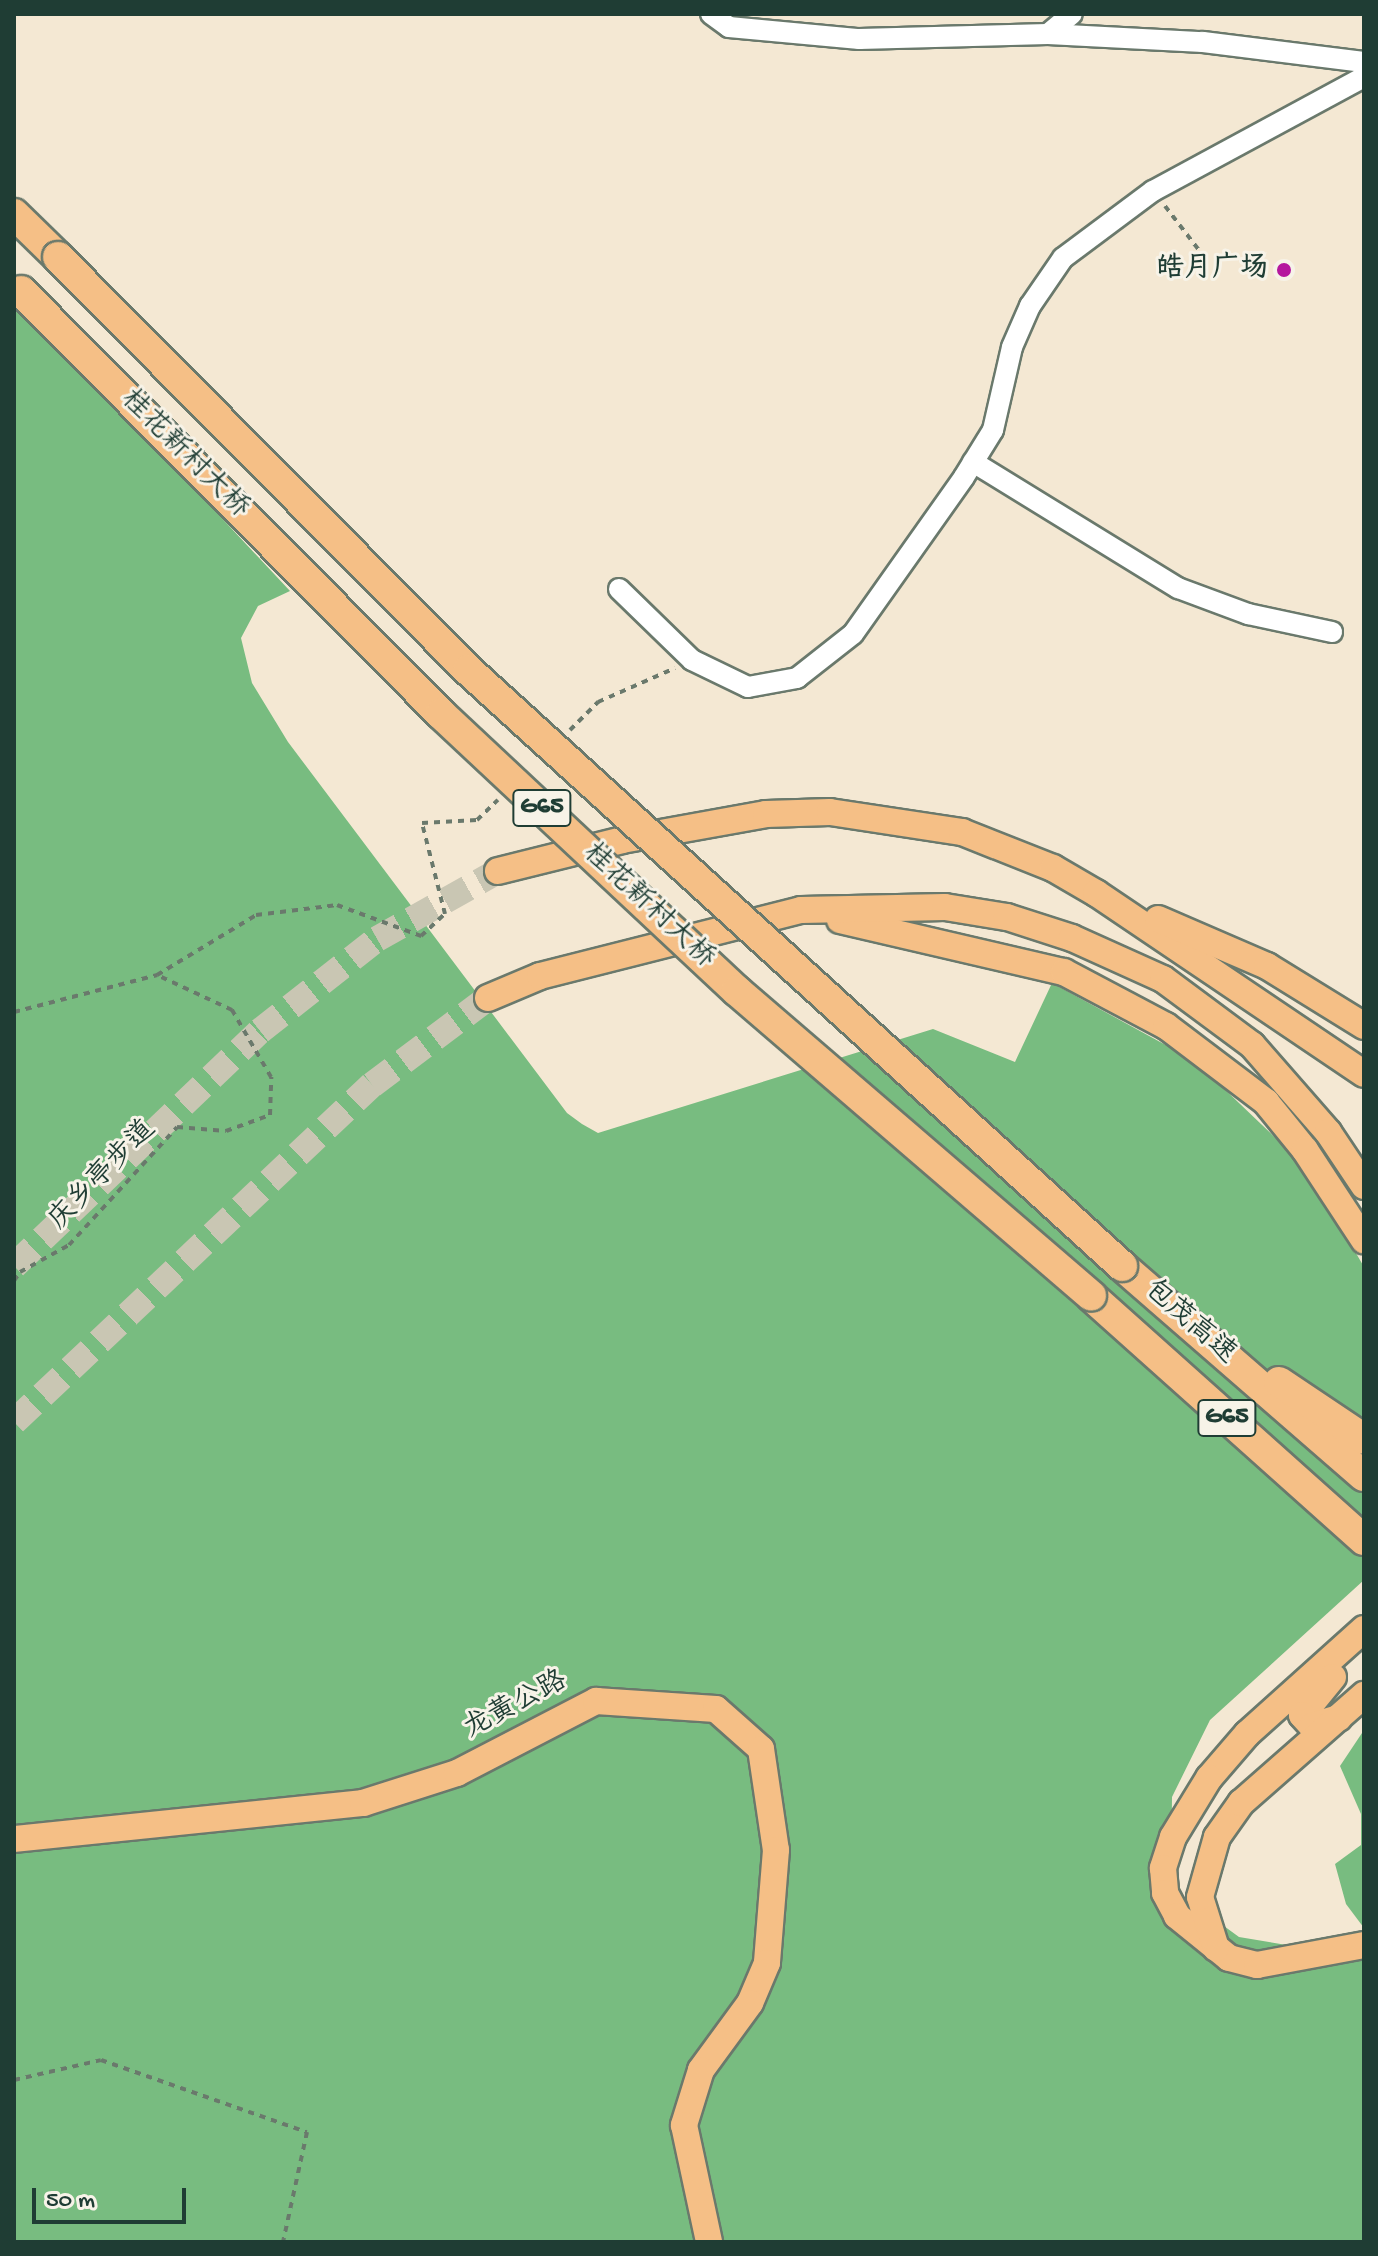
<!DOCTYPE html>
<meta charset="utf-8">
<style>
body{margin:0}
#map{position:relative;width:1378px;height:2256px;overflow:hidden;background:#f4e8d3;font-family:"Gochi Hand","LXGW WenKai TC",sans-serif}
div>[style]{position:absolute}
[style*='--x']{left:calc(var(--x)*1px);top:calc(var(--y)*1px);width:calc(var(--w)*1px);rotate:calc(var(--a)*1deg)}
.forest>*{inset:0;background:#78bc80}
.major-tunnel>*{height:26px;margin-top:-13px;transform-origin:0;background:repeating-linear-gradient(90deg,#c9c6b3 0 26px,transparent 0 39px)}
.path>*{height:4px;margin-top:-2px;transform-origin:0;background:repeating-linear-gradient(90deg,#6a796c 0 6px,transparent 0 12px)}
.roads{filter:drop-shadow(2px 0 #6a796c) drop-shadow(-2px 0 #6a796c) drop-shadow(0 2px #6a796c) drop-shadow(0 -2px #6a796c)}
.minor>*{height:20px;margin:-10px;padding:0 10px;transform-origin:10px;border-radius:10px;background:#fff}
.major>*{height:26px;margin:-13px;padding:0 13px;transform-origin:13px;border-radius:13px;background:#f5bf86}
.highway>*{height:30px;margin:-15px;padding:0 15px;transform-origin:15px;border-radius:15px;background:#f5bf86}
.bridges{filter:drop-shadow(2px 0 #6a796c) drop-shadow(-2px 0 #6a796c) drop-shadow(0 2px #6a796c) drop-shadow(0 -2px #6a796c)}
.highway-bridge>*{height:30px;margin:-15px;padding:0 15px;transform-origin:15px;border-radius:15px;background:#f5bf86}
.dots>*{width:22px;height:22px;translate:-50% -50%;box-sizing:border-box;border:4px solid #f7f3e8;border-radius:50%}
span{translate:-50% -50%;white-space:nowrap;text-align:center;line-height:1.15;-webkit-text-stroke:6px #f7f3e8;paint-order:stroke}
.shield-label span{padding:2px 6px;background:#f7f3e8;border:2px solid;border-radius:6px;-webkit-text-stroke-width:0}
.shield-label{font-size:26px;color:#1f3d34;font-weight:700}
.poi-label{font-size:28px;color:#1f3d34;font-weight:700}
.right{translate:-100% -50%;text-align:right}
.street-label{font-size:28px;color:#1f3d34}
.frame{position:absolute;inset:0;border:16px solid #1f3d34;pointer-events:none}
.scale{position:absolute;left:32px;top:2188px;width:154px;height:36px;box-sizing:border-box;border:4px solid #1f3d34;border-top:0;padding-left:10px;font-size:24px;line-height:28px;white-space:nowrap;color:#1f3d34;-webkit-text-stroke:6px #f7f3e8;paint-order:stroke}
</style>
<div id="map">
<div class="forest">
<div style="clip-path:polygon(14px 296px,290px 591px,258px 606px,241px 638px,252px 683px,288px 742px,567px 1113px,582px 1124px,598px 1133px,933px 1029px,1015px 1062px,1052px 983px,1195px 1061px,1307px 1168px,1364px 1267px,1364px 1580px,1210px 1720px,1172px 1797px,1171px 1882px,1180px 1894px,1239px 1937px,1311px 1949px,1364px 1934px,1364px 2242px,14px 2242px)"></div>
<div style="clip-path:polygon(1364px 1730px,1364px 1928px,1346px 1904px,1335px 1864px,1361px 1845px,1361px 1814px,1340px 1766px)"></div>
</div>
<div class="major-tunnel">
<div style="--x:14;--y:1266;--w:340;--a:-43.7"></div>
<div style="--x:260;--y:1031;--w:149;--a:-38.2"></div>
<div style="--x:377;--y:939;--w:139;--a:-29.3"></div>
<div style="--x:14;--y:1422;--w:492;--a:-43.3"></div>
<div style="--x:372;--y:1085;--w:145;--a:-36.9"></div>
</div>
<div class="path">
<div style="--x:1165;--y:206;--w:66;--a:52.4"></div>
<div style="--x:570;--y:730;--w:40;--a:-45"></div>
<div style="--x:598;--y:702;--w:84;--a:-23.8"></div>
<div style="--x:14;--y:1012;--w:148;--a:-14.5"></div>
<div style="--x:157;--y:975;--w:116;--a:-31.2"></div>
<div style="--x:256;--y:915;--w:82;--a:-7"></div>
<div style="--x:337;--y:905;--w:90;--a:20.3"></div>
<div style="--x:421;--y:936;--w:33;--a:-43"></div>
<div style="--x:445;--y:914;--w:94;--a:-104.2"></div>
<div style="--x:422;--y:823;--w:55;--a:-3.1"></div>
<div style="--x:477;--y:820;--w:29;--a:-44"></div>
<div style="--x:14;--y:1281;--w:11;--a:-56"></div>
<div style="--x:20;--y:1272;--w:56;--a:-28.9"></div>
<div style="--x:69;--y:1245;--w:160;--a:-47.5"></div>
<div style="--x:177;--y:1127;--w:49;--a:4.7"></div>
<div style="--x:226;--y:1131;--w:47;--a:-20"></div>
<div style="--x:270;--y:1115;--w:38;--a:-88"></div>
<div style="--x:271;--y:1077;--w:78;--a:-120.2"></div>
<div style="--x:232;--y:1010;--w:83;--a:-155"></div>
<div style="--x:14;--y:2080;--w:89;--a:-12.9"></div>
<div style="--x:101;--y:2060;--w:218;--a:19.3"></div>
<div style="--x:307;--y:2132;--w:113;--a:102.3"></div>
</div>
<div class="roads">
<div class="minor">
<div style="--x:711;--y:14;--w:22;--a:36"></div>
<div style="--x:729;--y:27;--w:131;--a:5.3"></div>
<div style="--x:859;--y:39;--w:189;--a:-1.5"></div>
<div style="--x:1048;--y:34;--w:155;--a:3"></div>
<div style="--x:1203;--y:42;--w:162;--a:7.1"></div>
<div style="--x:1048;--y:34;--w:31;--a:-40"></div>
<div style="--x:973;--y:462;--w:241;--a:31.6"></div>
<div style="--x:1178;--y:588;--w:75;--a:20.4"></div>
<div style="--x:1248;--y:614;--w:86;--a:12.1"></div>
<div style="--x:619;--y:589;--w:102;--a:44.2"></div>
<div style="--x:692;--y:660;--w:62;--a:25.7"></div>
<div style="--x:748;--y:687;--w:50;--a:-10.4"></div>
<div style="--x:797;--y:678;--w:71;--a:-38.2"></div>
<div style="--x:853;--y:634;--w:192;--a:-54.7"></div>
<div style="--x:964;--y:477;--w:55;--a:-58.3"></div>
<div style="--x:993;--y:430;--w:85;--a:-77.1"></div>
<div style="--x:1012;--y:347;--w:45;--a:-66.3"></div>
<div style="--x:1030;--y:306;--w:58;--a:-55.5"></div>
<div style="--x:1063;--y:258;--w:112;--a:-36.7"></div>
<div style="--x:1153;--y:191;--w:240;--a:-28.4"></div>
</div>
<div class="major">
<div style="--x:498;--y:871;--w:128;--a:-14"></div>
<div style="--x:622;--y:840;--w:146;--a:-10.2"></div>
<div style="--x:766;--y:814;--w:64;--a:-1.8"></div>
<div style="--x:830;--y:812;--w:134;--a:8.6"></div>
<div style="--x:962;--y:832;--w:98;--a:21.6"></div>
<div style="--x:1053;--y:868;--w:50;--a:30.2"></div>
<div style="--x:1096;--y:893;--w:323;--a:34"></div>
<div style="--x:1158;--y:919;--w:119;--a:23.3"></div>
<div style="--x:1267;--y:966;--w:114;--a:31.7"></div>
<div style="--x:840;--y:920;--w:230;--a:13.1"></div>
<div style="--x:1064;--y:972;--w:115;--a:27.9"></div>
<div style="--x:1166;--y:1026;--w:126;--a:37.2"></div>
<div style="--x:1266;--y:1102;--w:62;--a:50.9"></div>
<div style="--x:1305;--y:1150;--w:108;--a:56.8"></div>
<div style="--x:488;--y:998;--w:56;--a:-22.9"></div>
<div style="--x:540;--y:976;--w:269;--a:-14.2"></div>
<div style="--x:801;--y:910;--w:144;--a:-1.2"></div>
<div style="--x:945;--y:907;--w:63;--a:9.2"></div>
<div style="--x:1007;--y:917;--w:68;--a:17.9"></div>
<div style="--x:1072;--y:938;--w:100;--a:24.3"></div>
<div style="--x:1163;--y:979;--w:111;--a:36.6"></div>
<div style="--x:1252;--y:1045;--w:116;--a:48.9"></div>
<div style="--x:1328;--y:1132;--w:65;--a:56.3"></div>
<div style="--x:1364;--y:1629;--w:157;--a:138.1"></div>
<div style="--x:1247;--y:1734;--w:58;--a:130.8"></div>
<div style="--x:1209;--y:1778;--w:69;--a:121.4"></div>
<div style="--x:1173;--y:1837;--w:33;--a:108"></div>
<div style="--x:1163;--y:1868;--w:25;--a:85"></div>
<div style="--x:1165;--y:1893;--w:26;--a:62"></div>
<div style="--x:1177;--y:1916;--w:67;--a:38.9"></div>
<div style="--x:1229;--y:1958;--w:29;--a:14"></div>
<div style="--x:1257;--y:1965;--w:109;--a:-10.6"></div>
<div style="--x:1333;--y:1677;--w:49;--a:129.2"></div>
<div style="--x:1302;--y:1715;--w:15;--a:48"></div>
<div style="--x:1312;--y:1726;--w:28;--a:-17"></div>
<div style="--x:14;--y:1839;--w:351;--a:-5.9"></div>
<div style="--x:363;--y:1803;--w:99;--a:-17.7"></div>
<div style="--x:457;--y:1773;--w:157;--a:-27.4"></div>
<div style="--x:596;--y:1701;--w:120;--a:3.8"></div>
<div style="--x:716;--y:1709;--w:60;--a:41.6"></div>
<div style="--x:761;--y:1749;--w:102;--a:81.6"></div>
<div style="--x:776;--y:1850;--w:113;--a:94.6"></div>
<div style="--x:767;--y:1963;--w:43;--a:113"></div>
<div style="--x:750;--y:2003;--w:83;--a:126.2"></div>
<div style="--x:701;--y:2070;--w:58;--a:107.2"></div>
<div style="--x:684;--y:2125;--w:120;--a:77.9"></div>
<div style="--x:1216;--y:1948;--w:53;--a:-107.4"></div>
<div style="--x:1200;--y:1897;--w:62;--a:-74.2"></div>
<div style="--x:1217;--y:1837;--w:42;--a:-54.8"></div>
<div style="--x:1241;--y:1803;--w:164;--a:-41.3"></div>
</div>
<div class="highway">
<div style="--x:14;--y:214;--w:62;--a:44.3"></div>
<div style="--x:1122;--y:1266;--w:320;--a:41"></div>
<div style="--x:1091;--y:1296;--w:366;--a:41.8"></div>
<div style="--x:1279;--y:1382;--w:102;--a:33.8"></div>
</div>
</div>
<div class="bridges">
<div class="highway-bridge">
<div style="--x:58;--y:257;--w:582;--a:45.21"></div>
<div style="--x:468;--y:670;--w:885;--a:42.34"></div>
<div style="--x:21;--y:291;--w:596;--a:45.2"></div>
<div style="--x:441;--y:714;--w:405;--a:43.1"></div>
<div style="--x:737;--y:991;--w:467;--a:40.7"></div>
</div>
</div>
<div class="dots">
<div style="left:1284px;top:270px;background:#b5179e"></div>
</div>
<div class="shield-label">
<span style="left:542px;top:808px">G65</span>
<span style="left:1227px;top:1418px">G65</span>
</div>
<div class="poi-label">
<span class="right" style="left:1268px;top:270px">皓月广场</span>
</div>
<div class="street-label">
<span style="left:184px;top:455px;rotate:45deg">桂花新村大桥</span>
<span style="left:648px;top:907px;rotate:43deg">桂花新村大桥</span>
<span style="left:103px;top:1176px;rotate:-46deg">庆乡亭步道</span>
<span style="left:1189px;top:1323px;rotate:41deg">包茂高速</span>
<span style="left:516px;top:1706px;rotate:-28deg">龙黄公路</span>
</div>
<div class="frame"></div>
<div class="scale">50 m</div>
</div>
